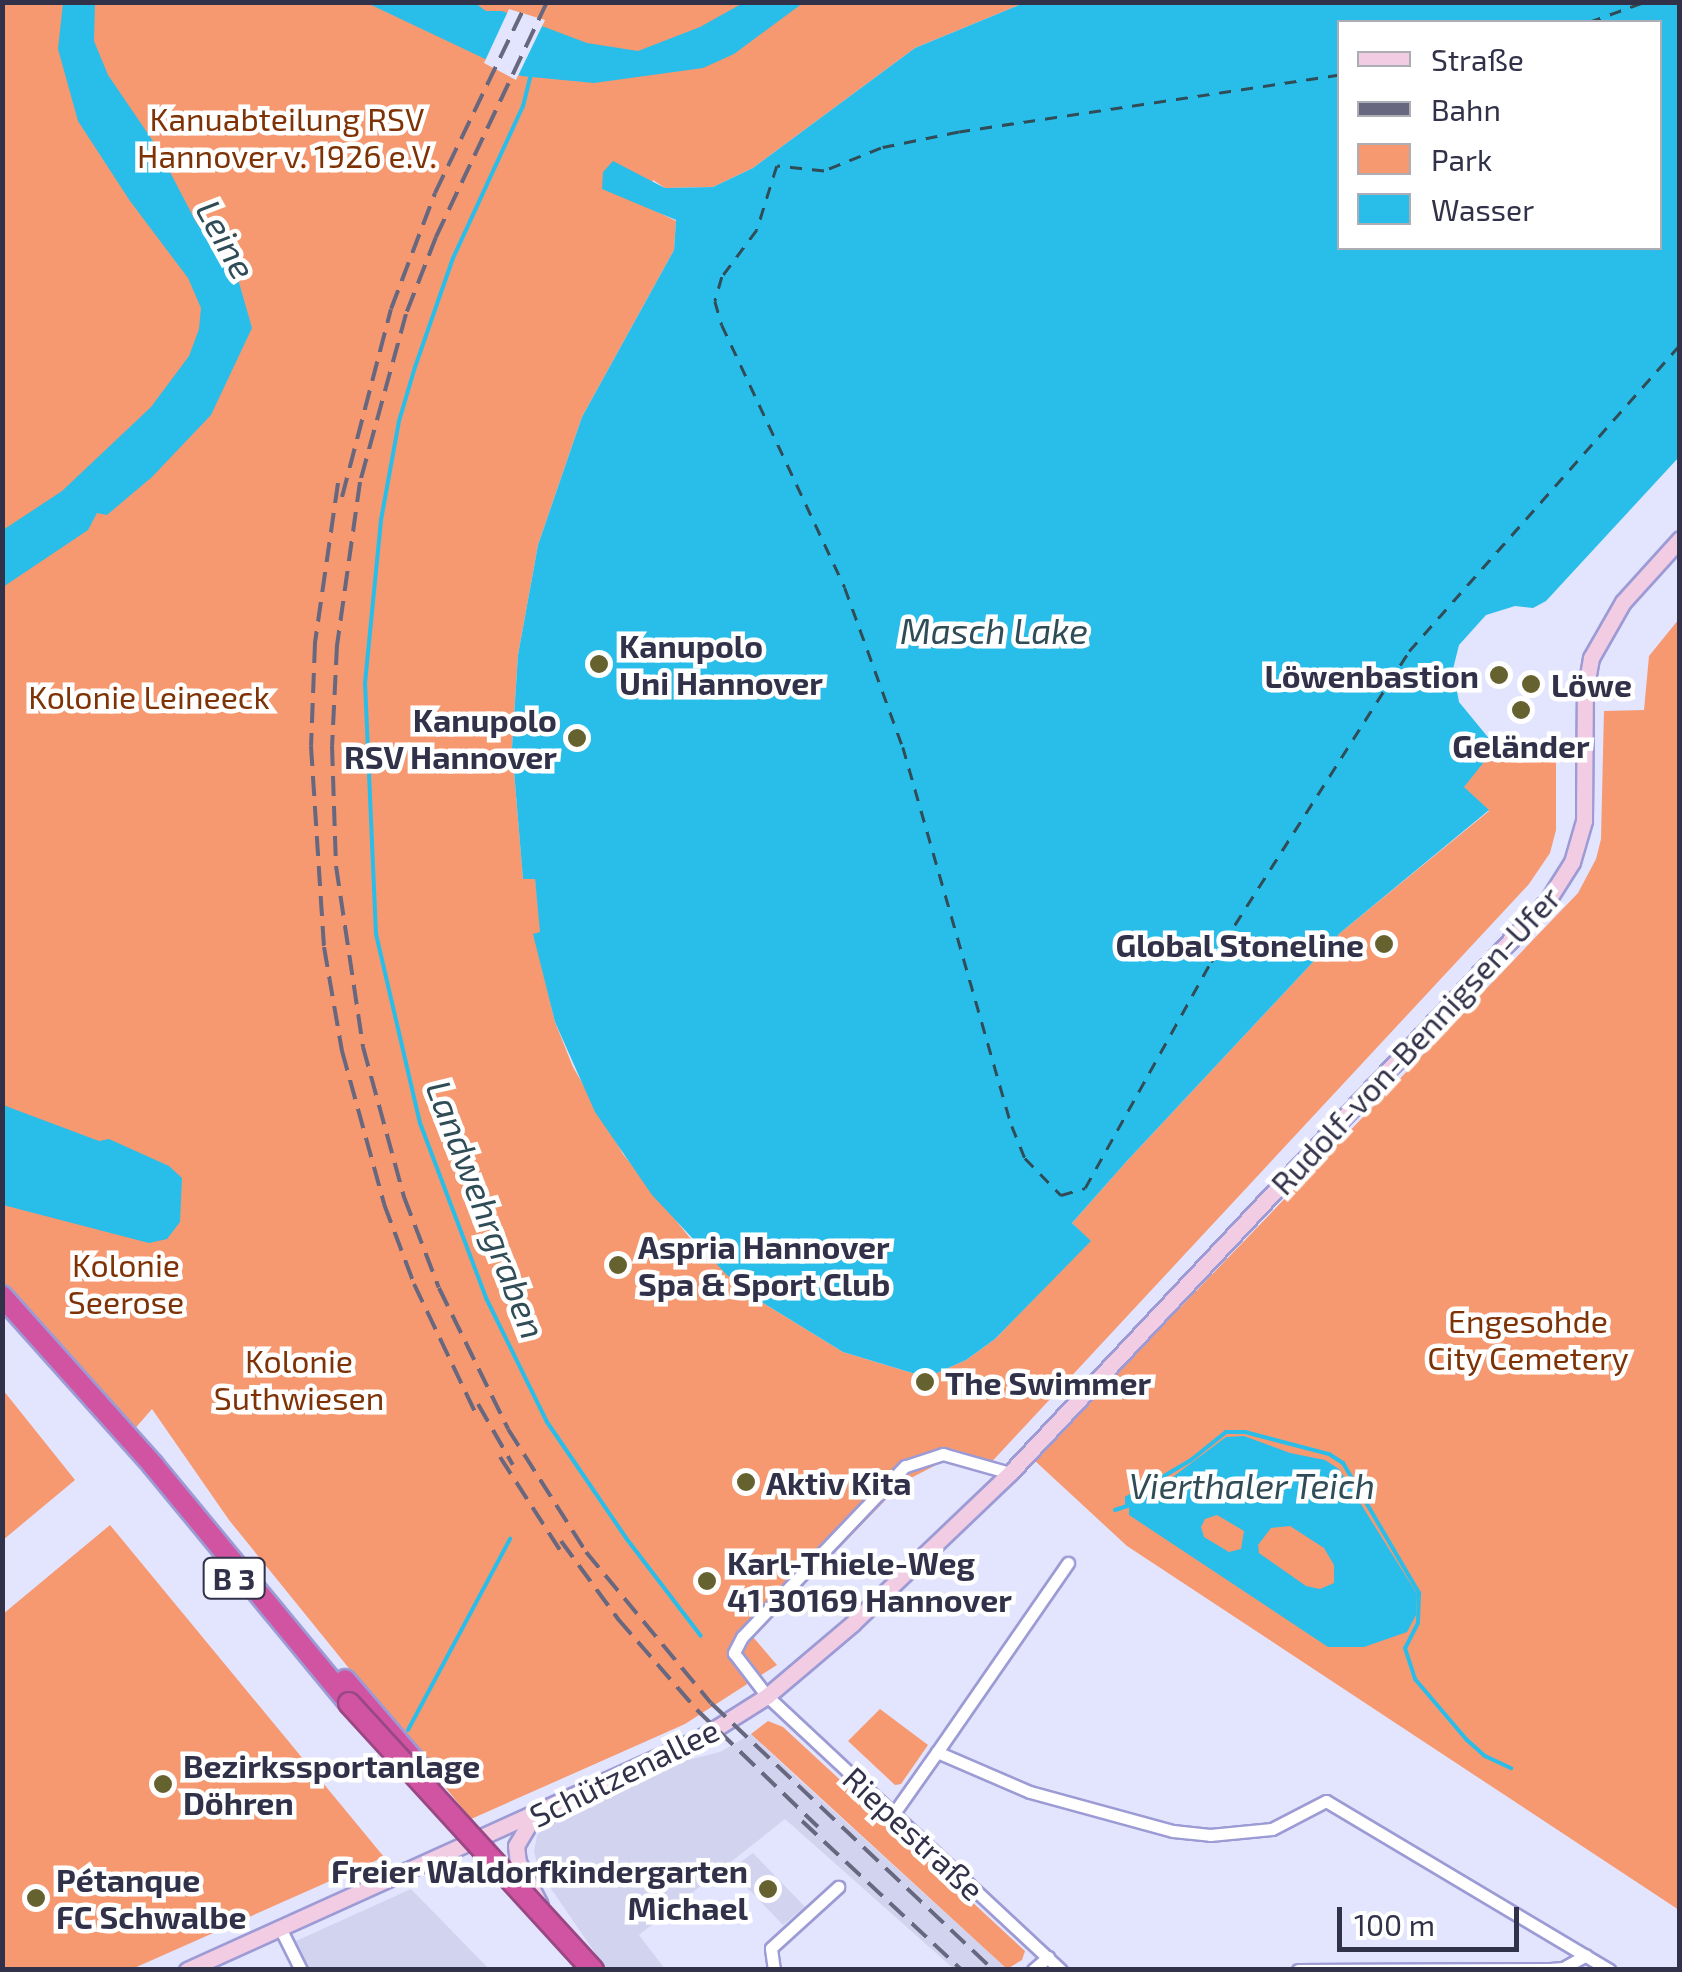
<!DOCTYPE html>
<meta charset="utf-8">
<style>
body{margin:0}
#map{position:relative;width:1682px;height:1972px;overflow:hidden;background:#e3e4fd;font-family:"Exo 2",sans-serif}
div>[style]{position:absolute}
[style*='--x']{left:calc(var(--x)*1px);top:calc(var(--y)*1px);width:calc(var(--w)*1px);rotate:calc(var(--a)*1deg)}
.built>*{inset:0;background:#d2d3ef}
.green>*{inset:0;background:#f69970}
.water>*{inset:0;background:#29bdea}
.pier>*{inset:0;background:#e3e4fd}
.stream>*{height:4px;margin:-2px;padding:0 2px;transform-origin:2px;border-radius:2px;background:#29bdea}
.ferry>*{height:2.5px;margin-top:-1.25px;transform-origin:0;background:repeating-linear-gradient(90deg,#2f4c57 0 12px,transparent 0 22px)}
.roads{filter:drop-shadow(2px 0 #9c9bd5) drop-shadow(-2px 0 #9c9bd5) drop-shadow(0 2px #9c9bd5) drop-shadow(0 -2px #9c9bd5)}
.street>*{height:11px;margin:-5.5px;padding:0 5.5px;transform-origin:5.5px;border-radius:5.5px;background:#fff}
.secondary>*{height:15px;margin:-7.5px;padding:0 7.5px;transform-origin:7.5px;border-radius:7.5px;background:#f1cce3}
.highway>*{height:20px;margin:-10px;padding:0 10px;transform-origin:10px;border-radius:10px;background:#d154a3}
.rail>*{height:4px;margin-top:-2px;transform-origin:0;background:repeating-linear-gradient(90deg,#67677f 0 20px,transparent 0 30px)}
.bridges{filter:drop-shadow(2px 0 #994884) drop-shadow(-2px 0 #994884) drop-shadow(0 2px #994884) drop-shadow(0 -2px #994884)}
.highway-bridge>*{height:20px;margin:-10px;padding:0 10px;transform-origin:10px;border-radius:10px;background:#d154a3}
.dots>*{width:28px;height:28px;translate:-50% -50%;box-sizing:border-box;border:5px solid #fff;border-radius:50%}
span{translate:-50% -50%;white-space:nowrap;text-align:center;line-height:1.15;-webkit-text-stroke:9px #fff;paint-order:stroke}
.shield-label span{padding:2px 8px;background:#fff;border:2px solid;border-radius:8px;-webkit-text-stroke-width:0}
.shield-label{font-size:30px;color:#313149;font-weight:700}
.park-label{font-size:32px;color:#7e3205}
.poi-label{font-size:32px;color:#313149;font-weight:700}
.left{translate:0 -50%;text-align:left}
.right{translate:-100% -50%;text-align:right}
.street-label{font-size:32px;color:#313149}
.water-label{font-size:35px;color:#2f4c57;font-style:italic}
.frame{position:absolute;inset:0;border:5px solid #313149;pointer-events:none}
.legend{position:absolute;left:1337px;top:20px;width:325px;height:230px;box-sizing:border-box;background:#fff;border:2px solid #adadb6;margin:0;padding:12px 18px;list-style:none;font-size:30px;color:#313149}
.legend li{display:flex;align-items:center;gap:20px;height:50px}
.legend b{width:50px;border:2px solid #adadb6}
.scale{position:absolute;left:1337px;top:1907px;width:182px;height:45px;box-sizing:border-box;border:5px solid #313149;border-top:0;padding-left:12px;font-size:30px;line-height:35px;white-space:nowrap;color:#313149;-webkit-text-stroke:8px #fff;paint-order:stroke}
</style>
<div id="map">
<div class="built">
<div style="clip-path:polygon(751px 1734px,793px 1774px,1007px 1969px,954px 1969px,785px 1819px,639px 1935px,665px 1969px,606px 1969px,539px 1871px,534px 1851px,537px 1835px,551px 1823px,680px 1762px,720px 1752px)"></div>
<div style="clip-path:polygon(753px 1853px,805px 1907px,783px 1925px,730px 1870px)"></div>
<div style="clip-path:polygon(411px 1889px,489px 1969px,301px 1969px,287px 1945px)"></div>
</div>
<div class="green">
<div style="clip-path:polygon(3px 3px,1024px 3px,915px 48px,753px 168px,713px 187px,665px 188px,653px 180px,642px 204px,676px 221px,674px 250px,582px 417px,538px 545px,518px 655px,512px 747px,523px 878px,535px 878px,541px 933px,534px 934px,555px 1022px,573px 1067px,623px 1154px,690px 1238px,755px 1298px,843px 1352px,919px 1375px,937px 1373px,966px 1360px,995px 1339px,1090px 1241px,1072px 1223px,1126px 1162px,1340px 933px,1489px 811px,1463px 787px,1496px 747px,1556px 743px,1556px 830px,1550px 853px,1529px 884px,986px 1468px,956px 1461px,940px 1463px,903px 1482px,753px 1637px,777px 1665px,685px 1724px,471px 1819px,229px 1520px,152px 1409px,124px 1441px,3px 1292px)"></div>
<div style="clip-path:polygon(1679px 619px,1679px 1910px,1127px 1546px,1034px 1460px,1578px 893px,1596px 859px,1601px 839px,1604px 711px,1644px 710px,1649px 656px)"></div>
<div style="clip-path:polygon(3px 1390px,75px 1480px,3px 1540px)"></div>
<div style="clip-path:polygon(110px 1525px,384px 1857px,132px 1969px,3px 1969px,3px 1614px)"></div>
<div style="clip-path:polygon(880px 1709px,928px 1745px,901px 1784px,895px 1785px,848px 1741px)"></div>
<div style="clip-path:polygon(768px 1721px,783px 1727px,1025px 1951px,1022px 1960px,1007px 1969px,751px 1734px)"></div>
</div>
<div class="water">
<div style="clip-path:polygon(63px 3px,95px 3px,94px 41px,108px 75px,157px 147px,196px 222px,238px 279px,252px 328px,211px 415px,152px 477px,107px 515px,97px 513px,88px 530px,3px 587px,3px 530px,62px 491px,151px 407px,189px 356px,199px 329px,201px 308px,188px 278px,130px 201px,78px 121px,58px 49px)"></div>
<div style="clip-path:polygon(367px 3px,475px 3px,486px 11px,502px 11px,587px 43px,638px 51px,700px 27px,743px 3px,803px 3px,734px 54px,703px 68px,594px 83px,521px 76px)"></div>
<div style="clip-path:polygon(evenodd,1024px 3px,1679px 3px,1679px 457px,1546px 601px,1533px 608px,1515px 606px,1486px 615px,1459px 645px,1453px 669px,1459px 702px,1496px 747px,1464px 787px,1489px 810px,1340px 933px,1126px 1162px,1072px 1223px,1091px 1241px,995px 1339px,966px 1360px,937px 1373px,919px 1375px,843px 1352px,755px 1298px,726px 1274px,652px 1195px,595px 1112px,555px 1022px,533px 934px,540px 932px,535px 879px,523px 879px,512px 747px,518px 655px,538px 545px,582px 417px,674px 250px,676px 220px,602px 189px,603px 172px,613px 161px,665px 188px,713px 187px,753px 168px,915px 48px,1024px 3px,1340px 22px,1660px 22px,1660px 248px,1340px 248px,1340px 22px)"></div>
<div style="clip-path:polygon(3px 1105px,99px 1141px,109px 1139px,169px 1166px,182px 1178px,180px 1222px,167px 1239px,149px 1243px,3px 1205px)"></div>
<div style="clip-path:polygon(evenodd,1244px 1436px,1290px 1453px,1325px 1460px,1339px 1469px,1417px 1594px,1416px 1615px,1407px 1632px,1364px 1647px,1328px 1647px,1129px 1515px,1129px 1499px,1166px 1482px,1226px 1437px,1244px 1436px,1217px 1515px,1244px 1531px,1241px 1549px,1229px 1552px,1204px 1537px,1201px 1527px,1205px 1519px,1217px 1515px,1244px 1436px,1290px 1526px,1324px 1548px,1334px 1565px,1334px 1583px,1320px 1589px,1306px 1586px,1259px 1553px,1258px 1545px,1271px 1528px,1290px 1526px)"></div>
</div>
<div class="pier">
<div style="clip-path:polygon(509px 9px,545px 20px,516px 80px,484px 63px)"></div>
</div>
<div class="stream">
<div style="--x:531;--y:74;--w:33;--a:104"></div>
<div style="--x:523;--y:106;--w:167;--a:114.7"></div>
<div style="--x:453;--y:258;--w:115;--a:109.2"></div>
<div style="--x:415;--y:367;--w:56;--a:106.5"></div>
<div style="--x:399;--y:421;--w:101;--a:100.3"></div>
<div style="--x:381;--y:520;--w:163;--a:95.6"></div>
<div style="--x:365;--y:682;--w:252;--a:87.5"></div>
<div style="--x:376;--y:934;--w:194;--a:76.9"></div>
<div style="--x:420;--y:1123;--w:187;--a:69.3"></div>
<div style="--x:486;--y:1298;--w:138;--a:63.8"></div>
<div style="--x:547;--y:1422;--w:140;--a:55.7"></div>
<div style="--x:626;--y:1538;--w:123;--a:52.6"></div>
<div style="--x:1115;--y:1510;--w:13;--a:-18"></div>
<div style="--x:1127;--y:1506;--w:8;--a:-90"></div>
<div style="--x:1127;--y:1498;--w:74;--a:-30.7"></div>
<div style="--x:1191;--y:1460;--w:45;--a:-38.7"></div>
<div style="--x:1226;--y:1432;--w:19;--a:0"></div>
<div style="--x:1245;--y:1432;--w:87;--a:14.7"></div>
<div style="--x:1329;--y:1454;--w:17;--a:33"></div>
<div style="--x:1343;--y:1463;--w:151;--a:59.7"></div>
<div style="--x:1419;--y:1593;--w:30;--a:92"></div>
<div style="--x:1418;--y:1623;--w:28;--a:117"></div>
<div style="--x:1405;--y:1648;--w:33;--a:72"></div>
<div style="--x:1415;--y:1679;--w:80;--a:49.6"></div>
<div style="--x:1467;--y:1740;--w:24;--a:42"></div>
<div style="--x:1485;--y:1756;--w:29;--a:25"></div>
<div style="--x:408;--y:1730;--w:217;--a:-61.9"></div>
</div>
<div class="ferry">
<div style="--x:1589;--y:22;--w:59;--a:-20"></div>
<div style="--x:1340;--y:75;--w:385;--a:171.5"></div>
<div style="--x:959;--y:132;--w:80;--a:168.4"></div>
<div style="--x:881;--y:148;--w:61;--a:158"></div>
<div style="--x:824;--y:171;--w:47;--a:-173.9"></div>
<div style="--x:777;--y:166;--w:67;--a:107.4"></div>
<div style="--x:757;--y:230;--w:59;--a:126.7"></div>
<div style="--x:722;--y:277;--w:25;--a:106"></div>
<div style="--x:715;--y:301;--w:25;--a:74"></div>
<div style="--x:722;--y:325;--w:290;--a:64.9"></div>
<div style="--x:845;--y:588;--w:169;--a:70"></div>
<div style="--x:903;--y:747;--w:394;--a:74"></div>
<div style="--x:1012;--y:1126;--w:35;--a:68"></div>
<div style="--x:1025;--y:1158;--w:52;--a:45.8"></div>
<div style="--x:1061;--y:1195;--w:25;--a:-16"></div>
<div style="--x:1085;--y:1188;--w:259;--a:-60.9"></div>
<div style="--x:1211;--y:962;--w:369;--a:-57.5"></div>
<div style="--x:1409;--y:651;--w:409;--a:-48.5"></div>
</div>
<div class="roads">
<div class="street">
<div style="--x:1010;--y:1473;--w:70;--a:-164.2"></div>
<div style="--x:943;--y:1454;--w:40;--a:162"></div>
<div style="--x:905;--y:1466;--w:236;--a:133.6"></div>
<div style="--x:742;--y:1637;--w:18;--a:117"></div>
<div style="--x:734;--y:1653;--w:54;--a:52.5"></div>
<div style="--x:767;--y:1696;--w:402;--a:43"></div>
<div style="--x:937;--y:1752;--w:230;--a:-55.3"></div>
<div style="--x:894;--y:1813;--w:75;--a:-54.8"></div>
<div style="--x:937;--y:1752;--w:101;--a:23.3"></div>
<div style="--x:1030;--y:1792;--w:148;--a:15.3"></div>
<div style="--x:1173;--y:1831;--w:37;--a:6"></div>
<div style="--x:1210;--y:1835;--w:62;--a:-5.5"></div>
<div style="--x:1272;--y:1829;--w:61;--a:-27.4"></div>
<div style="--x:1326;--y:1801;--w:330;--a:30.8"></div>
<div style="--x:280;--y:1928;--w:47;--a:63.4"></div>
<div style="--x:774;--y:1970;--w:22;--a:-98"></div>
<div style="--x:771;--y:1948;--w:91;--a:-42.3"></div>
<div style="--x:1033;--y:1970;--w:20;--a:-41"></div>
<div style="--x:1298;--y:1970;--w:252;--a:-0.2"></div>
<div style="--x:1550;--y:1969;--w:13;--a:-4"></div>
<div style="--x:1563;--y:1968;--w:26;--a:-29"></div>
</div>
<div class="secondary">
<div style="--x:532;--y:1819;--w:31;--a:121"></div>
<div style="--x:516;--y:1846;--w:16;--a:83"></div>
<div style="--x:518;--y:1862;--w:48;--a:62.9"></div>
<div style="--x:187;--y:1970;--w:565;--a:-24.34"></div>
<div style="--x:702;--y:1737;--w:77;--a:-32.2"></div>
<div style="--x:767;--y:1696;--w:113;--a:-40.3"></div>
<div style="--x:853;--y:1623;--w:217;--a:-43.7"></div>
<div style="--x:1010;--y:1473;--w:786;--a:-46.8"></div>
<div style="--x:1548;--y:900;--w:45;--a:-57.7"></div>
<div style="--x:1572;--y:862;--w:43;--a:-73.7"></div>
<div style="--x:1584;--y:821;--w:129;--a:-89.6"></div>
<div style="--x:1585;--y:692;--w:35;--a:-80"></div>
<div style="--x:1591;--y:658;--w:64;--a:-60.3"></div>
<div style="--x:1623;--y:602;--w:85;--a:-47.9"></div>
</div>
<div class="highway">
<div style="--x:2;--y:1296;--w:227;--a:48.2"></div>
<div style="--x:153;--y:1465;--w:308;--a:50.5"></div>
<div style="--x:345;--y:1680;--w:130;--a:49.4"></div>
</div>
</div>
<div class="rail">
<div style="--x:547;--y:2;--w:260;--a:115.3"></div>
<div style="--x:436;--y:237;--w:83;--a:111.3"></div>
<div style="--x:406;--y:314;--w:174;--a:105.3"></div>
<div style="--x:360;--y:482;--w:165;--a:98"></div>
<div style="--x:337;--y:645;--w:101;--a:92.8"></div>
<div style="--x:332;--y:746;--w:120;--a:88.1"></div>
<div style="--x:336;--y:866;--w:183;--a:81.5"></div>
<div style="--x:363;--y:1047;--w:156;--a:74.7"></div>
<div style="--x:404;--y:1197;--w:97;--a:69"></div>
<div style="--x:439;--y:1288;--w:157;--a:63.9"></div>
<div style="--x:508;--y:1429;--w:146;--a:57.6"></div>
<div style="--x:586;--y:1552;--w:196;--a:50.4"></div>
<div style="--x:711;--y:1703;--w:388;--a:43.4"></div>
<div style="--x:338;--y:483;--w:162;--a:98.2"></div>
<div style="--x:315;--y:643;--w:103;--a:92.2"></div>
<div style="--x:311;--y:746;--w:201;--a:86.3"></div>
<div style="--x:324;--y:947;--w:106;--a:80.2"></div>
<div style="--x:342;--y:1051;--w:159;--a:74.6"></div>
<div style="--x:384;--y:1204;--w:85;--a:69.4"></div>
<div style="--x:414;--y:1284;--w:148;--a:64.5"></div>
<div style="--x:342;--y:497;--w:194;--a:-75.4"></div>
<div style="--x:391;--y:309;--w:124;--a:-69.2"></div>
<div style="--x:435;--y:193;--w:212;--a:-64.3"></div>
<div style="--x:478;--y:1404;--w:70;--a:60.2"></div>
<div style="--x:500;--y:1457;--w:120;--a:57.2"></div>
<div style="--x:561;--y:1541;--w:97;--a:53.8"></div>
<div style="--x:618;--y:1619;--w:121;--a:49"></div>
<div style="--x:697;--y:1710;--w:168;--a:44"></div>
<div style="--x:802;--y:1821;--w:219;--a:43"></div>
</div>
<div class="bridges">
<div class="highway-bridge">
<div style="--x:349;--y:1703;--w:362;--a:47.6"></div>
</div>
</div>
<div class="dots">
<div style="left:599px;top:664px;background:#66622f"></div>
<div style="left:1499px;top:675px;background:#66622f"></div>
<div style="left:1531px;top:684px;background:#66622f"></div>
<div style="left:1521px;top:710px;background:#66622f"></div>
<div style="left:577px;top:738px;background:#66622f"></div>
<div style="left:1384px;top:944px;background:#66622f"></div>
<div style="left:618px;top:1265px;background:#66622f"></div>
<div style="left:925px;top:1382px;background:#66622f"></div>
<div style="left:746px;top:1482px;background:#66622f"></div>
<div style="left:707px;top:1581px;background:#66622f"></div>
<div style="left:163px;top:1784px;background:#66622f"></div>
<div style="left:768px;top:1889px;background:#66622f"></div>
<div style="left:36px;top:1898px;background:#66622f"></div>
</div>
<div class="shield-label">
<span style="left:234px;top:1578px">B 3</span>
</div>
<div class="park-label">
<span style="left:287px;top:137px">Kanuabteilung RSV<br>Hannover v. 1926 e.V.</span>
<span style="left:149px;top:696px">Kolonie Leineeck</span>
<span style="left:126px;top:1283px">Kolonie<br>Seerose</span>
<span style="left:1528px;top:1339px">Engesohde<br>City Cemetery</span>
<span style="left:299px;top:1379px">Kolonie<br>Suthwiesen</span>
</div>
<div class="poi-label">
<span class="left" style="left:619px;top:664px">Kanupolo<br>Uni Hannover</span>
<span class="right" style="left:1479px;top:675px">Löwenbastion</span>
<span class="left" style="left:1551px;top:684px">Löwe</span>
<span class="right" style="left:557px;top:738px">Kanupolo<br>RSV Hannover</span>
<span style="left:1521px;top:745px">Geländer</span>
<span class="right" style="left:1364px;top:944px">Global Stoneline</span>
<span class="left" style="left:638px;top:1265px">Aspria Hannover<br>Spa &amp; Sport Club</span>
<span class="left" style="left:945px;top:1382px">The Swimmer</span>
<span class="left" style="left:766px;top:1482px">Aktiv Kita</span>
<span class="left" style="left:727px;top:1581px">Karl-Thiele-Weg<br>41 30169 Hannover</span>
<span class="left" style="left:183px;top:1784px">Bezirkssportanlage<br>Döhren</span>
<span class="right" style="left:748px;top:1889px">Freier Waldorfkindergarten<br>Michael</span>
<span class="left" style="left:56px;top:1898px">Pétanque<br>FC Schwalbe</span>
</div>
<div class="street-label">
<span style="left:1415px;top:1040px;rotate:-47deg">Rudolf-von-Bennigsen-Ufer</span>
<span style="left:624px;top:1772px;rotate:-26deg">Schützenallee</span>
<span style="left:914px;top:1833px;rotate:43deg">Riepestraße</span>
</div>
<div class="water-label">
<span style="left:227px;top:239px;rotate:61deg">Leine</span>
<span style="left:994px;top:630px">Masch Lake</span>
<span style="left:487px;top:1209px;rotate:69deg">Landwehrgraben</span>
<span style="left:1252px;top:1485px">Vierthaler Teich</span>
</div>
<div class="frame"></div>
<ul class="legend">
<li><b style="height:12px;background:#f1cce3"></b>Straße</li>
<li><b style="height:12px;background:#67677f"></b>Bahn</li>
<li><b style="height:28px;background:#f69970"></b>Park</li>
<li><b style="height:28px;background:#29bdea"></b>Wasser</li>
</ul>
<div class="scale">100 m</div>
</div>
